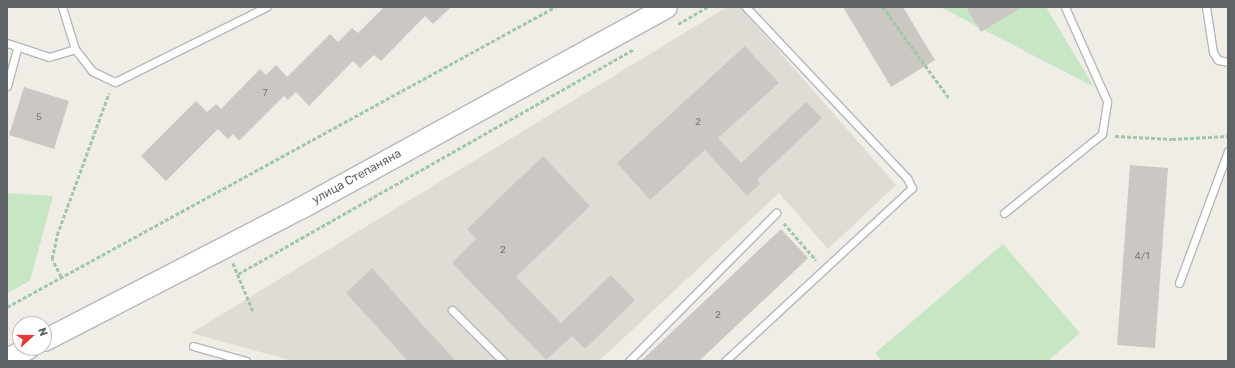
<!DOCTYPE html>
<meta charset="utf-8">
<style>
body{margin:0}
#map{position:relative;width:1235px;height:368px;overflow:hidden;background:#f0ede7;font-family:Rubik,sans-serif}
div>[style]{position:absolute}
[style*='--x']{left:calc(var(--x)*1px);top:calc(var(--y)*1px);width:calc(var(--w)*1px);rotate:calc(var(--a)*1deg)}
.education>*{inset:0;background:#e0dcd5}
.green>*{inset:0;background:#c7e7c4}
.building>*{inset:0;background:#cbc8c3}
.path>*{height:2.5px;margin-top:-1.25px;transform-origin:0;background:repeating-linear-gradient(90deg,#9ec8a7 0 4px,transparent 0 6px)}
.roads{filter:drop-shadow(1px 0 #b4b8bb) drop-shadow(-1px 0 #b4b8bb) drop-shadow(0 1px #b4b8bb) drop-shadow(0 -1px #b4b8bb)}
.service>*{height:7px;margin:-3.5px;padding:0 3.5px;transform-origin:3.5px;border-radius:3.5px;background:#fff}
.secondary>*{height:21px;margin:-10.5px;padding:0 10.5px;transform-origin:10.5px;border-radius:10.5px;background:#fff}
span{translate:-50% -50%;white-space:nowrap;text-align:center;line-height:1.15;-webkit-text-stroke:3px #fff;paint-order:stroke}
.number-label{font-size:10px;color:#797c7e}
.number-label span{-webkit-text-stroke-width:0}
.street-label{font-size:12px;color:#5e6367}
.frame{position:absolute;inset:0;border:8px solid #5e6367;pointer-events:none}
.north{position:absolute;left:12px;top:316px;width:40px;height:40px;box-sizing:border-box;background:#fff;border:1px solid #bfc1c2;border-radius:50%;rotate:69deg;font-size:11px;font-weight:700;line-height:16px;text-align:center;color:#5e6367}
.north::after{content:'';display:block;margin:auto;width:14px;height:18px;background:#e63937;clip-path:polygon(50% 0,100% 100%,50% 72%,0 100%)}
</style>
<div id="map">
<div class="education">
<div style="clip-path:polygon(727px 7px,740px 7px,896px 185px,828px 249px,779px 193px,599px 361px,293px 361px,191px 333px)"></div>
</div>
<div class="green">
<div style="clip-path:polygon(940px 7px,1046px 7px,1094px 87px)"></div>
<div style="clip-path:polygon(7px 193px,53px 196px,30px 281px,7px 293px)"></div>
<div style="clip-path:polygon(1003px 244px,1080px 333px,1048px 361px,882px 361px,875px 353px)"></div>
</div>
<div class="building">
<div style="clip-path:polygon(384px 7px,451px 7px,433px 24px,425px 16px,381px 61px,374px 55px,360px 68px,353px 61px,309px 106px,296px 92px,288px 100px,284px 96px,239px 141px,233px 134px,228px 139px,218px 129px,166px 181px,141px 156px,196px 101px,207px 112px,216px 104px,221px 109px,260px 69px,266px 75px,276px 65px,287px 77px,330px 34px,338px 42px,352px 28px,358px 33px)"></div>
<div style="clip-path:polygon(843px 7px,903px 7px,935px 60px,891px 87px)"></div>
<div style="clip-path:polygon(966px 7px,1022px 7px,981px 32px)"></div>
<div style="clip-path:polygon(745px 46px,779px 83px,718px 138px,741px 163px,806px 102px,822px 118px,757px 180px,760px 184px,747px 196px,705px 150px,650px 200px,617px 163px)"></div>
<div style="clip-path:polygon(24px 87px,69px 101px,54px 149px,9px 135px)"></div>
<div style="clip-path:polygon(543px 156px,590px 206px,516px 277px,561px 323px,611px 275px,635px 300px,585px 349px,572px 336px,546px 360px,452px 263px,476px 239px,467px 229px)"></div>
<div style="clip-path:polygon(1130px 165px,1168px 168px,1155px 348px,1117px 345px)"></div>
<div style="clip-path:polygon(781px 229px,808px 258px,783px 282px,699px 361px,641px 361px)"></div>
<div style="clip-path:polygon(372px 268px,418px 320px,456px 361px,408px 361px,346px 293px)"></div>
</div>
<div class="path">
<div style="--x:883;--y:7;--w:112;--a:54"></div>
<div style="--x:678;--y:24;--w:34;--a:-30"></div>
<div style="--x:1115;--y:136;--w:57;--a:3"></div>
<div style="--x:1172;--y:139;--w:56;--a:-3.1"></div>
<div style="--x:784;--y:223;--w:49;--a:49.1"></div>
<div style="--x:233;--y:263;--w:52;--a:67.4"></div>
<div style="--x:238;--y:274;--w:455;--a:-29.6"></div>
<div style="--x:61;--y:277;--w:20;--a:-117"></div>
<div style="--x:52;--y:259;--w:25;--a:-78"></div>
<div style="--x:57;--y:235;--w:151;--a:-69.9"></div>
<div style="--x:7;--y:307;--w:625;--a:-28.7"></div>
</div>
<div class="roads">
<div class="service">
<div style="--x:62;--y:7;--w:44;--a:72.8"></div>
<div style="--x:75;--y:49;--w:28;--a:52"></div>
<div style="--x:92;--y:71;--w:25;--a:26"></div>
<div style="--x:115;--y:82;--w:169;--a:-26.4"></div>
<div style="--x:1206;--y:7;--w:46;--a:81.2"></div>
<div style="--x:1213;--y:52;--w:9;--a:58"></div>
<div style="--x:1218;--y:60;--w:10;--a:11"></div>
<div style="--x:7;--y:43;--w:44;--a:18.4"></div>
<div style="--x:49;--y:57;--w:27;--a:-17"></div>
<div style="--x:7;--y:86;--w:38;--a:-75"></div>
<div style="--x:1004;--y:213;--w:126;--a:-38.9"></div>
<div style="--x:1102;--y:134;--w:33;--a:-81"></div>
<div style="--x:1107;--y:101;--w:103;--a:-114.1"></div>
<div style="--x:1179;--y:283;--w:141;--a:-69.6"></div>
<div style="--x:452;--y:310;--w:72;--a:45"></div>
<div style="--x:193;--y:346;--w:55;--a:15.8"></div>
<div style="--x:629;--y:361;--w:209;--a:-45.2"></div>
<div style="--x:725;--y:361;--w:255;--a:-42.8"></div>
<div style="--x:912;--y:188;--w:11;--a:-117"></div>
<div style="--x:907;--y:178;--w:235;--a:-133.3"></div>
</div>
<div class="secondary">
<div style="--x:44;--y:340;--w:290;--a:-27.3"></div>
<div style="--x:302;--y:207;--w:415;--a:-28.8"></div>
<div style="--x:7;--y:359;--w:24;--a:-28"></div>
</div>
</div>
<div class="number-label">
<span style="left:265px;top:94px">7</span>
<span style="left:39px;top:118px">5</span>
<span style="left:698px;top:123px">2</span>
<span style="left:503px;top:251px">2</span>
<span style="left:1142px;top:257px">4/1</span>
<span style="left:718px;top:316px">2</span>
</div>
<div class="street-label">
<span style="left:357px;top:177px;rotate:-29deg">улица Степаняна</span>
</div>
<div class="frame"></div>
<div class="north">N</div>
</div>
